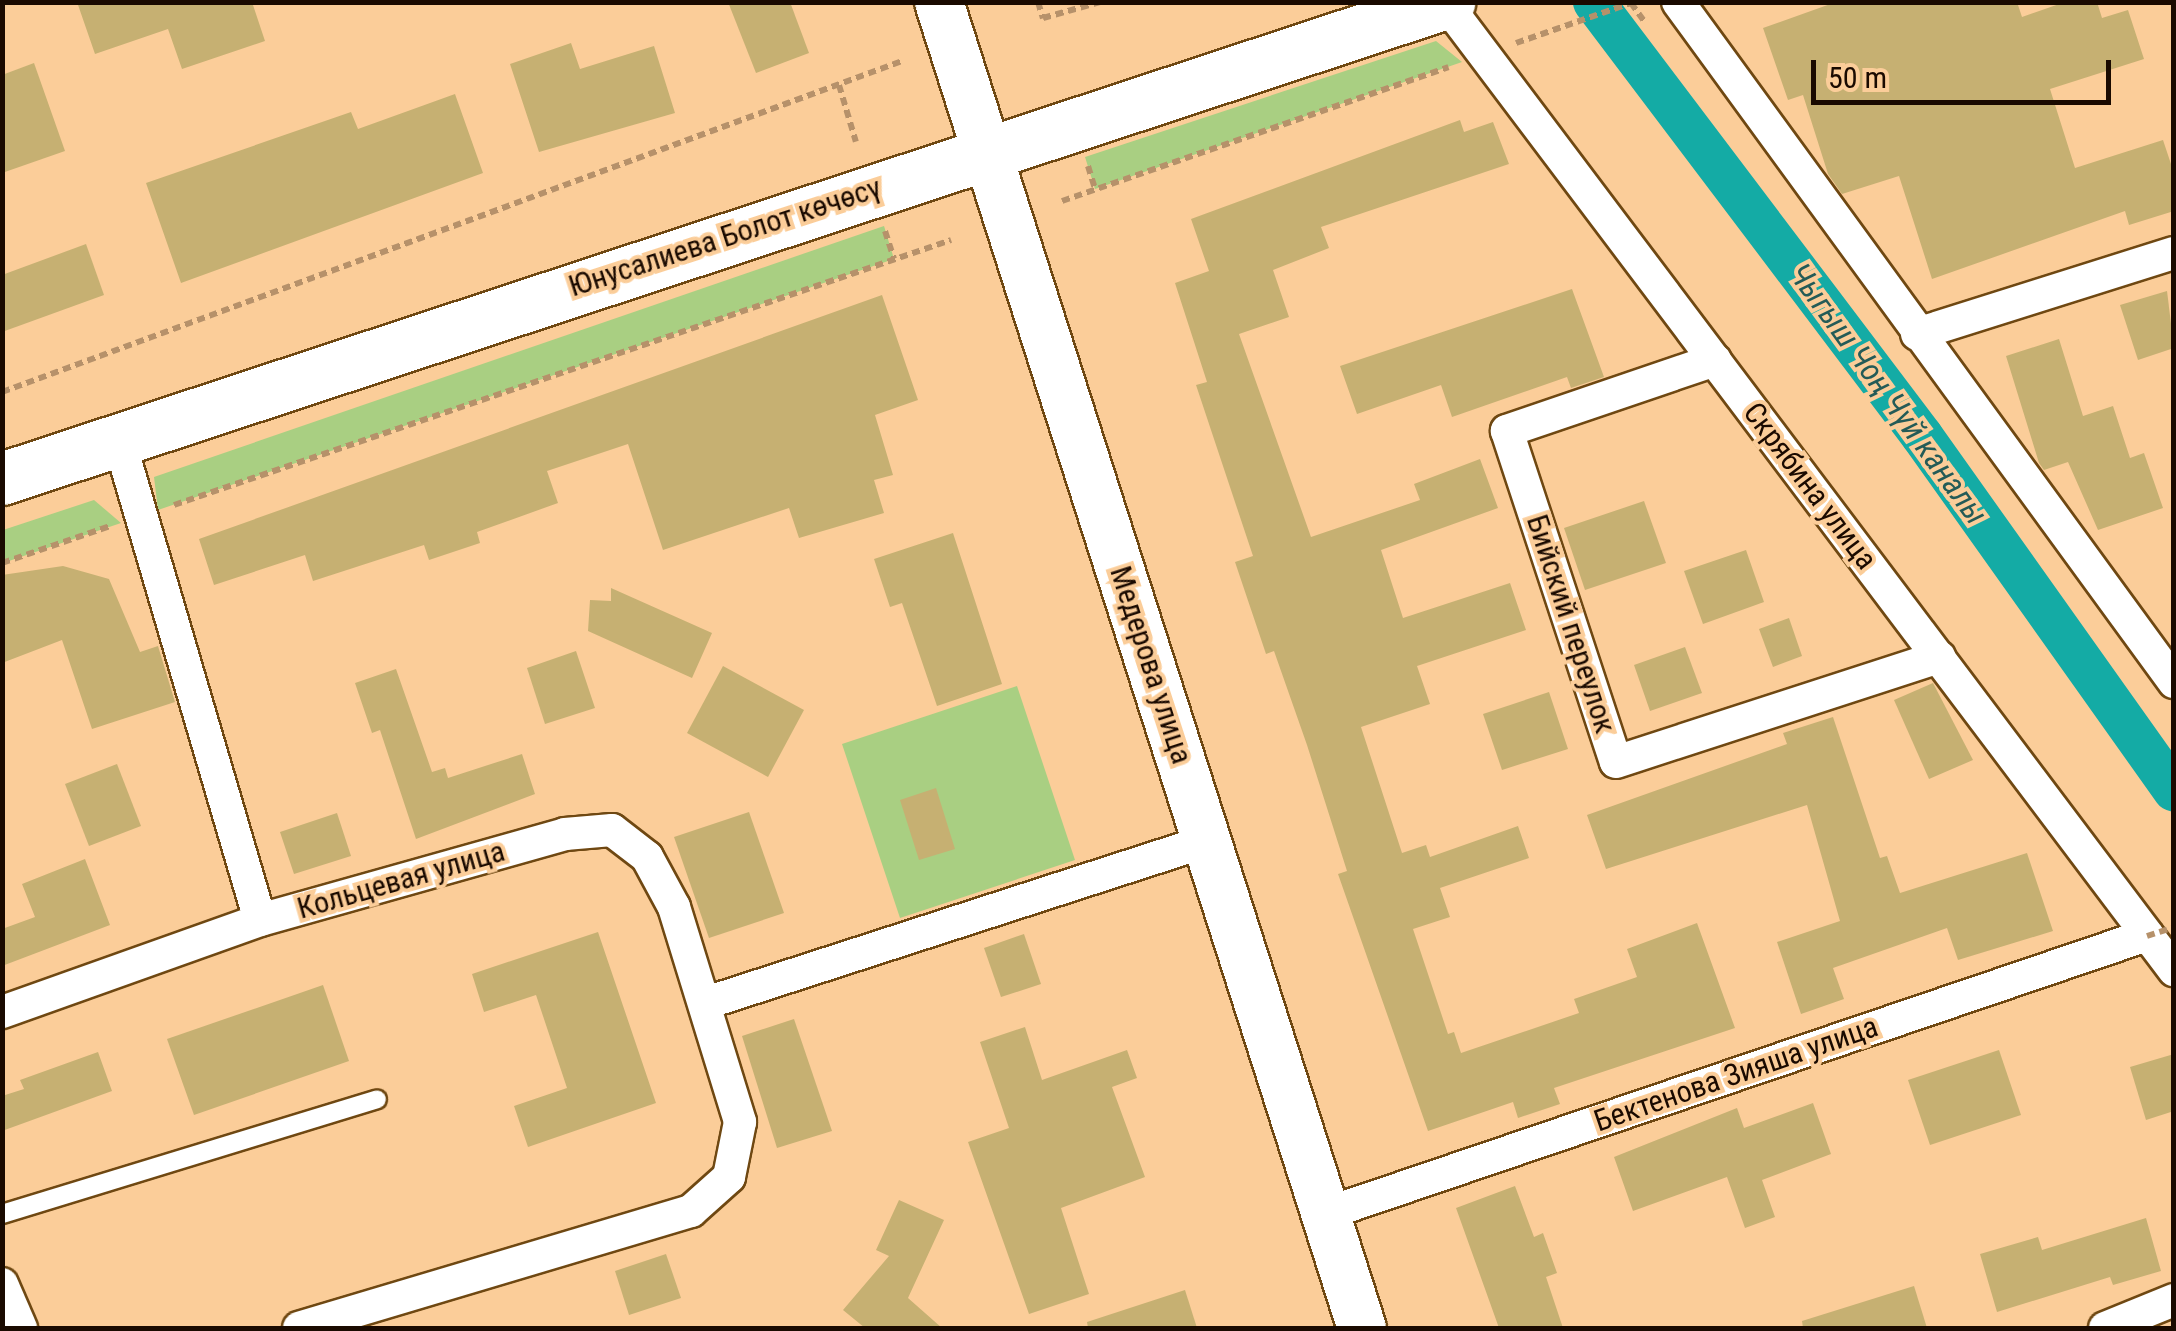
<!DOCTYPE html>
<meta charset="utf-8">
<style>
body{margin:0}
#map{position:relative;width:2176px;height:1331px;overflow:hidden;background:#fbcd99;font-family:"Roboto Condensed",sans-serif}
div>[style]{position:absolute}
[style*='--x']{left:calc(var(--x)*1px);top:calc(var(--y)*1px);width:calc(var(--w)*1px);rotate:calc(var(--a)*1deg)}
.green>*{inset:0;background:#a9cf82}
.canal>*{height:42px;margin:-21px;padding:0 21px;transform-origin:21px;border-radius:21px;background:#14aba5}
.building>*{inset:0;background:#c6b072}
.path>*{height:6px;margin-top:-3px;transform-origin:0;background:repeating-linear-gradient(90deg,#b6916a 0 8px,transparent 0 13px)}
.roads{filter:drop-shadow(2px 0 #6f4812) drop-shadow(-2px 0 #6f4812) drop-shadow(0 2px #6f4812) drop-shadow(0 -2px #6f4812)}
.lane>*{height:18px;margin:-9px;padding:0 9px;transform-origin:9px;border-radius:9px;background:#fff}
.street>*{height:32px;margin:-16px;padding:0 16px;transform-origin:16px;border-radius:16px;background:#fff}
.secondary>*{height:48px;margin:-24px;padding:0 24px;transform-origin:24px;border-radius:24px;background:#fff}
.primary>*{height:52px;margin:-26px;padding:0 26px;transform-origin:26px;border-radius:26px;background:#fff}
.path-bridge>*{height:6px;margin-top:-3px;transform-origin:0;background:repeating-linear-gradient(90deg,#b6916a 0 8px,transparent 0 13px)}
span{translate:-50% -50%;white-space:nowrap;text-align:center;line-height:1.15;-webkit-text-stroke:8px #fbcd99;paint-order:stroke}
.street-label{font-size:30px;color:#1a0a00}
.water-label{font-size:32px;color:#245b57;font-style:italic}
.frame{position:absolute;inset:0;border:5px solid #1a0a00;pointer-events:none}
.scale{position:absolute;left:1811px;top:60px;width:300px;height:45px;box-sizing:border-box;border:5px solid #1a0a00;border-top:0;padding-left:12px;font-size:30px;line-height:35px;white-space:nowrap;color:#1a0a00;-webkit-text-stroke:8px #fbcd99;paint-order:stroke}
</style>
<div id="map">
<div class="green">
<div style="clip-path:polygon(1436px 41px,1462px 62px,1095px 189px,1085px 157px)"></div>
<div style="clip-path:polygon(884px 226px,894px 259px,158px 510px,154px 477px)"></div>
<div style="clip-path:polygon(94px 500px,121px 523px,3px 563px,3px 530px)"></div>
<div style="clip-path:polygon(1017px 686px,1075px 860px,900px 918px,842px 744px)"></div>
</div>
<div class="canal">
<div style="--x:1594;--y:2;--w:544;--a:52.92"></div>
<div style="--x:1922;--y:436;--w:435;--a:54.6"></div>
</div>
<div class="building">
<div style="clip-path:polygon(77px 2px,252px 2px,265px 41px,182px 69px,168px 29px,95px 54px)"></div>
<div style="clip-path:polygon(728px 2px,790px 2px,809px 53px,756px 73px)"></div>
<div style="clip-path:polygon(1836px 2px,2017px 2px,2022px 17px,2065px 2px,2097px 2px,2102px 18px,2128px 10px,2144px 59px,2050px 89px,2075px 168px,2163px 140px,2174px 173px,2174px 211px,2129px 225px,2125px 211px,1932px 279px,1899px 176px,1842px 194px,1828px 174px,1803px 95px,1788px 100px,1763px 28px)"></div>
<div style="clip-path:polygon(571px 43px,580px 69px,654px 46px,675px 113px,539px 152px,510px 64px)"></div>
<div style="clip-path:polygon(34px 63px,65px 151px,2px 173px,2px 75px)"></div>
<div style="clip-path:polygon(455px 94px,483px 173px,181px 283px,146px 183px,351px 112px,358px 129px)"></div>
<div style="clip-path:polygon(1460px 120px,1464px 132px,1493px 122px,1509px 164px,1321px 227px,1329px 248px,1273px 270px,1289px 317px,1239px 334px,1311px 537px,1420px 500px,1414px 484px,1480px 459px,1498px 508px,1381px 550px,1403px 618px,1510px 583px,1526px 630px,1417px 666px,1430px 704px,1361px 727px,1402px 853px,1426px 845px,1430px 857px,1518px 826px,1529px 858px,1440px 888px,1450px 917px,1413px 929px,1448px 1034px,1454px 1032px,1461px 1053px,1579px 1013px,1574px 999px,1637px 977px,1627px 949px,1697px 923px,1735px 1028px,1554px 1088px,1560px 1104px,1518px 1118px,1513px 1102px,1428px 1131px,1338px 874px,1347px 871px,1307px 745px,1274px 651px,1266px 654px,1235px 562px,1253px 556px,1196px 385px,1207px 382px,1175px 283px,1209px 271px,1191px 219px)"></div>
<div style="clip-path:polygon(86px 244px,104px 295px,2px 332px,2px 275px)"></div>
<div style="clip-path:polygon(1572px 289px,1604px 377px,1571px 388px,1567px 377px,1452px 417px,1441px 385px,1357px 414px,1340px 366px)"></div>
<div style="clip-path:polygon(2167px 291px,2174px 348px,2138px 360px,2120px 305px)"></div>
<div style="clip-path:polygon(882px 295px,918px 400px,875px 415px,893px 475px,874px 480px,884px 513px,799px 538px,789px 508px,663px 550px,628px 444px,547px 471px,558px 503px,477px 532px,480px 543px,429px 560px,424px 545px,313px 581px,305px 555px,214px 585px,199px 539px)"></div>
<div style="clip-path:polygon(2059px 339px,2083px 416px,2113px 406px,2130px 458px,2144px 453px,2163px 508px,2098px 530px,2068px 462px,2044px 470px,2039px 463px,2006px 356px)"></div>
<div style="clip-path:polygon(1644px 501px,1666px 563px,1585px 590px,1564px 528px)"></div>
<div style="clip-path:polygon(953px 533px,1002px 684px,937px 706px,902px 603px,890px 607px,874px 559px)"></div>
<div style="clip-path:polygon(1746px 550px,1764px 602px,1703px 624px,1684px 571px)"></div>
<div style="clip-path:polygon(63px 566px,109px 579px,140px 652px,158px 646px,175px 702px,92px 729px,62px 640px,2px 663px,2px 575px)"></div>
<div style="clip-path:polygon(611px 588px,712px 633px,692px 678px,588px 631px,590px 600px,611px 601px)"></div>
<div style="clip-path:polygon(1789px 618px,1802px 656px,1773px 667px,1759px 629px)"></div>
<div style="clip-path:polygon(1685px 647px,1702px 693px,1650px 711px,1634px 665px)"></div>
<div style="clip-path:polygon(576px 651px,595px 708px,545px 724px,527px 668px)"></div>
<div style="clip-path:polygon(723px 666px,804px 710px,768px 777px,687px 733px)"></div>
<div style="clip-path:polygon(396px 669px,432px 772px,445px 768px,448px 778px,522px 754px,535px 794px,416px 839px,380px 730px,372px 733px,355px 683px)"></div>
<div style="clip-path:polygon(1933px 683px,1973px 760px,1929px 779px,1894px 700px)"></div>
<div style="clip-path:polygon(1549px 692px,1568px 749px,1502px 770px,1483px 714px)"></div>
<div style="clip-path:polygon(1833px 717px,1880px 858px,1887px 856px,1900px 893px,2027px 853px,2053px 931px,1958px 960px,1947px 928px,1833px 968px,1844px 999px,1801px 1014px,1777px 942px,1840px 921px,1807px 805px,1606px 869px,1587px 815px,1787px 744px,1783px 733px)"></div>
<div style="clip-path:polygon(117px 764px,141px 826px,89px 846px,65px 784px)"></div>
<div style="clip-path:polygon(936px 788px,955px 849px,919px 860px,900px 800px)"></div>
<div style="clip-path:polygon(749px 812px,784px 913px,709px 938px,674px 837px)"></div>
<div style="clip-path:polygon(337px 813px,351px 856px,294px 874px,280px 832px)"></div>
<div style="clip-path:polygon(85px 859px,110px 925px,2px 966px,2px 929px,35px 917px,22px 884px)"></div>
<div style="clip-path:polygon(598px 932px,656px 1103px,528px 1147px,514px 1106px,567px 1088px,536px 995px,484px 1012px,472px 974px)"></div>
<div style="clip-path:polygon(1024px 934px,1041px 984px,1001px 997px,984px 948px)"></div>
<div style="clip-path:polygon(323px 985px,349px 1061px,194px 1115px,167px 1039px)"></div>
<div style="clip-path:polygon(794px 1019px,832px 1131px,777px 1148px,742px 1036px)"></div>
<div style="clip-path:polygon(1025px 1027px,1042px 1080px,1127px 1050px,1137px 1078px,1112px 1087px,1145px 1177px,1061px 1208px,1089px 1294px,1029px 1314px,968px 1142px,1009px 1128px,980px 1042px)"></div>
<div style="clip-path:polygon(1999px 1050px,2021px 1115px,1930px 1145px,1908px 1080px)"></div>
<div style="clip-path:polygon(98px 1052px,112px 1091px,2px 1131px,2px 1096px,24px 1089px,20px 1080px)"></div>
<div style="clip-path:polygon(2174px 1054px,2174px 1111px,2146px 1120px,2130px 1067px)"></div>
<div style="clip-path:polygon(1813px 1103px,1831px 1154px,1762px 1180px,1775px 1217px,1745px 1228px,1727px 1177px,1633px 1211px,1614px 1157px,1737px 1108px,1744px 1128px)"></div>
<div style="clip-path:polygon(1515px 1186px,1534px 1237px,1543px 1233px,1557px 1273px,1546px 1277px,1563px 1328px,1499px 1328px,1456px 1208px)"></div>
<div style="clip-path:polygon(899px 1200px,944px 1220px,908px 1298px,942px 1328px,865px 1328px,843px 1310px,889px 1256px,876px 1250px)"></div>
<div style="clip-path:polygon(2146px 1218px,2161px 1271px,2113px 1285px,2110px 1277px,1997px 1312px,1980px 1254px,2038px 1237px,2042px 1250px)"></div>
<div style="clip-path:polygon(666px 1254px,681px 1298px,629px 1315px,615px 1271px)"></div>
<div style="clip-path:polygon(1914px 1286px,1927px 1328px,1803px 1328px,1802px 1321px)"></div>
<div style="clip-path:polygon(1185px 1290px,1197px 1328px,1088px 1328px,1087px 1322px)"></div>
</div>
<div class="path">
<div style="--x:1038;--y:2;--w:17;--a:73"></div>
<div style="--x:1043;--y:18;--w:59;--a:-15.7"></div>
<div style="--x:1631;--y:3;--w:24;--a:54"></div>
<div style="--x:1516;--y:43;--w:125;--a:-19.2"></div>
<div style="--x:839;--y:85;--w:59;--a:73.4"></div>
<div style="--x:1088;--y:166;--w:24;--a:73"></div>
<div style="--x:1062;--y:201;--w:409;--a:-19.1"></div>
<div style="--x:885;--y:231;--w:29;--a:72"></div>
<div style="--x:2;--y:392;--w:959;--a:-20.19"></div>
<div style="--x:174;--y:505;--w:821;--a:-18.83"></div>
<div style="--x:2;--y:563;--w:114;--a:-18.9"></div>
</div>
<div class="roads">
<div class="lane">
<div style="--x:2;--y:1214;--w:392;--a:-17"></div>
</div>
<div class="street">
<div style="--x:1678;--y:2;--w:842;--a:53.89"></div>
<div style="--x:1446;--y:4;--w:1210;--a:53"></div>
<div style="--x:1917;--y:334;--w:269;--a:-17.5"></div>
<div style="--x:1715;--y:360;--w:220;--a:161.2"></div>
<div style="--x:1507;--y:431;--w:348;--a:71.8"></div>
<div style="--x:1616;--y:762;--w:340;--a:-18"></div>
<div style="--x:119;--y:440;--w:500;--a:73.63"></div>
<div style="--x:706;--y:1003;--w:527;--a:-17.92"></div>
<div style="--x:2;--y:1012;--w:274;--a:-19.6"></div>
<div style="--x:260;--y:920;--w:317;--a:-15.7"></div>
<div style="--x:565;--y:834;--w:47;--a:-4.9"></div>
<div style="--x:612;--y:830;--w:44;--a:37.6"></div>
<div style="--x:647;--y:857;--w:57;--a:61.6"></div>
<div style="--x:674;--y:907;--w:225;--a:72.9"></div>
<div style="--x:740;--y:1122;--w:56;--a:101.3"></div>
<div style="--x:729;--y:1177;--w:51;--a:138.2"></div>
<div style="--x:691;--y:1211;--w:409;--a:163.4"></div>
<div style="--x:1325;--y:1214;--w:868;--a:-18.75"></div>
<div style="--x:2;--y:1284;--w:48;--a:66.6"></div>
<div style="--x:2105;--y:1328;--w:74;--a:-22.1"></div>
</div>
<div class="secondary">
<div style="--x:939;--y:2;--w:1392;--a:72.31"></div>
</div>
<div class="primary">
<div style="--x:2;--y:479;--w:1524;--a:-18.24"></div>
</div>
</div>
<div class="path-bridge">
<div style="--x:2147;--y:936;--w:28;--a:-18"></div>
</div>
<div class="street-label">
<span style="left:725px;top:237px;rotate:-18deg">Юнусалиева Болот көчөсү</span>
<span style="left:1810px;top:486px;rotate:53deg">Скрябина улица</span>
<span style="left:1571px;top:624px;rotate:72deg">Бийский переулок</span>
<span style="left:1151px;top:665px;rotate:72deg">Медерова улица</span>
<span style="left:401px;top:880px;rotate:-16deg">Кольцевая улица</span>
<span style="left:1736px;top:1074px;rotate:-19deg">Бектенова Зияша улица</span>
</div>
<div class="water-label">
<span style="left:1888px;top:394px;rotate:54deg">Чыгыш Чоң Чүй каналы</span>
</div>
<div class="frame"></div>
<div class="scale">50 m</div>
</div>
